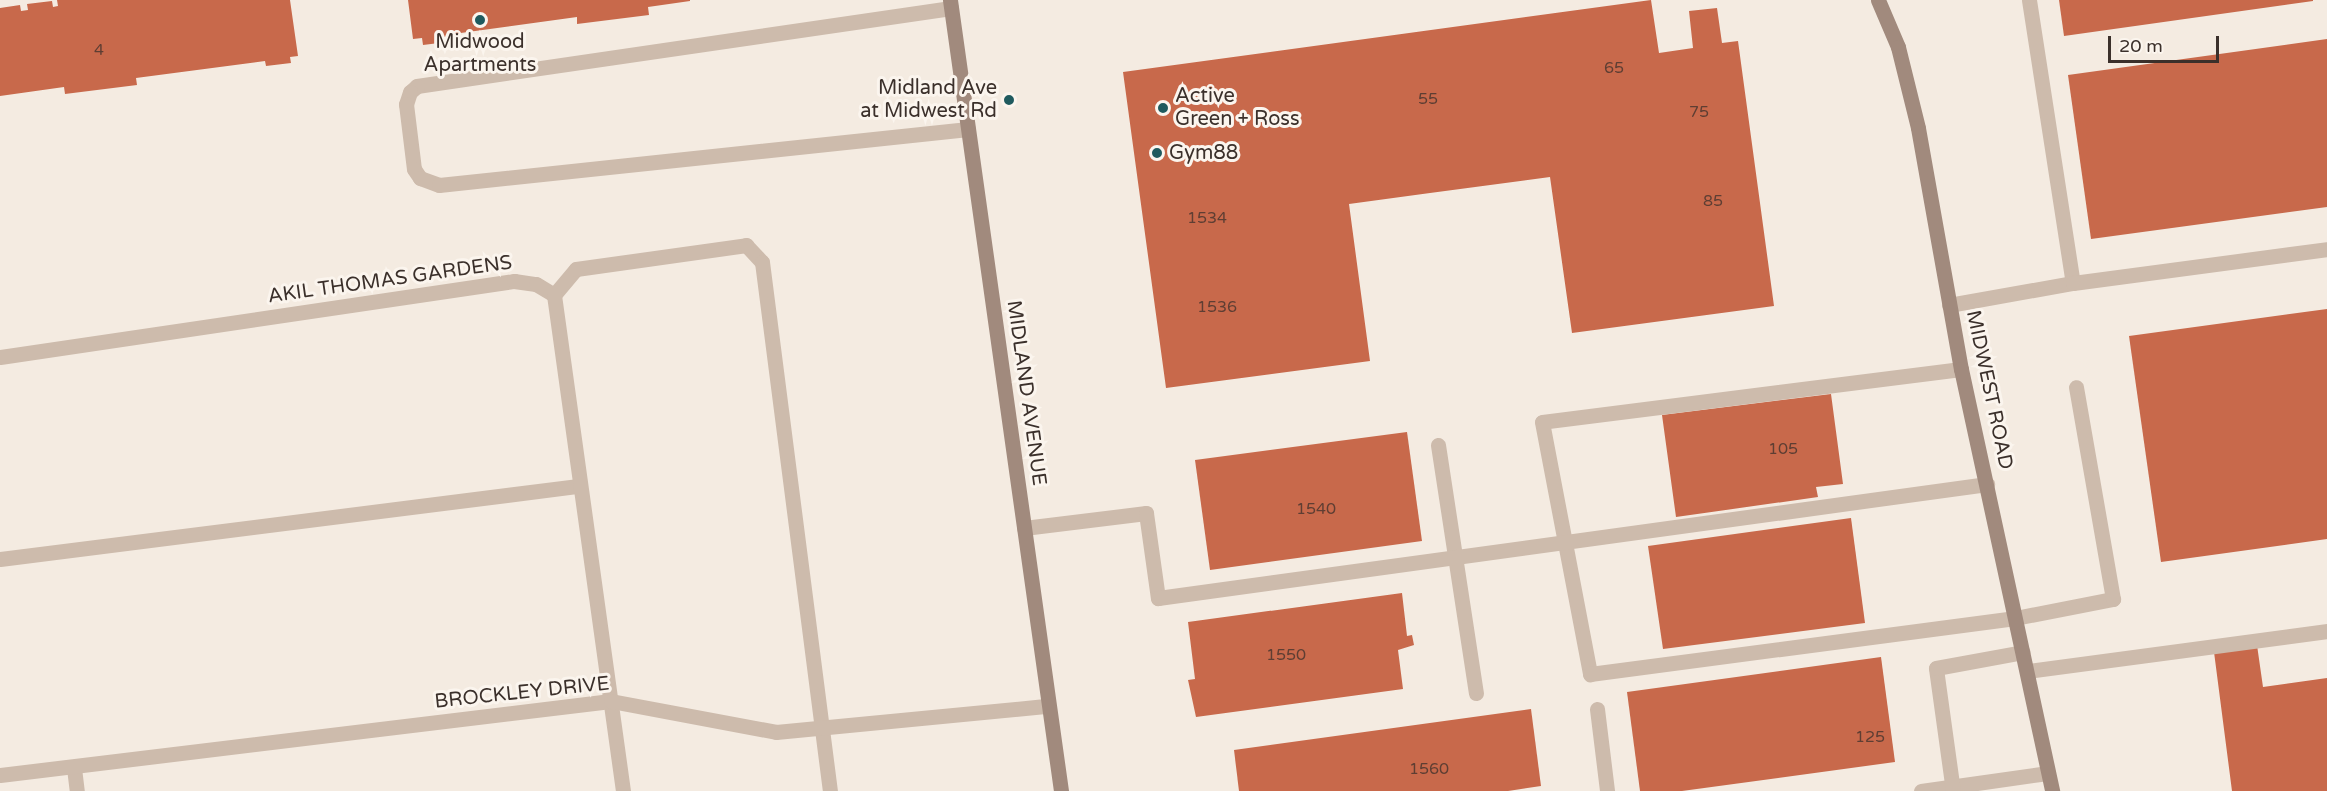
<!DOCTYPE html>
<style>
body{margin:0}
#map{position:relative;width:2327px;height:791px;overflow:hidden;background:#f4ebe1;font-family:"Varela Round",sans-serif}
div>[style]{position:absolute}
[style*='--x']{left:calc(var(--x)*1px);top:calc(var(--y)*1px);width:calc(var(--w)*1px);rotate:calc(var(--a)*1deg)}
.building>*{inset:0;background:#c8694b}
.lane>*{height:15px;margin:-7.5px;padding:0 7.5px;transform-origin:7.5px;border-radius:7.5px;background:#cdbbac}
.street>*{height:15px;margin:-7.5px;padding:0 7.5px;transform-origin:7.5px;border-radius:7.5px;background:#cdbbac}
.secondary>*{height:15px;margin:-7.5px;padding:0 7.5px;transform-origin:7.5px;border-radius:7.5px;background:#a18a7d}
.dots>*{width:16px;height:16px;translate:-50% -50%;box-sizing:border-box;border:3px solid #fbf5ee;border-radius:50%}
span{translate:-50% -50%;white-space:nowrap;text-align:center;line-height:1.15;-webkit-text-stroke:6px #fbf5ee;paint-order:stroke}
.number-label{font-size:16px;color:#5e3e33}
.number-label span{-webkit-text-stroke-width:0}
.poi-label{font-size:20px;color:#3b302b}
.right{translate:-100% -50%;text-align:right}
.left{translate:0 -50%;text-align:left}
.street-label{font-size:20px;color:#3b302b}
.scale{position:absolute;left:2108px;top:36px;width:111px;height:27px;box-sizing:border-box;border:3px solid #3b302b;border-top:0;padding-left:8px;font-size:18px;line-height:21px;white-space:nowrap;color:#3b302b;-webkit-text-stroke:4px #fbf5ee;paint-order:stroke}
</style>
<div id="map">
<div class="building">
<div style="clip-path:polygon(57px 0,290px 0,298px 56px,290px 57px,291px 63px,266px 66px,265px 61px,136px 78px,137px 85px,65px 94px,64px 87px,0 96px,0 8px,20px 5px,21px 11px,28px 10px,27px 4px,52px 1px,53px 7px,58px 6px)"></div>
<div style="clip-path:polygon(408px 0,690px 0,690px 1px,648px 7px,649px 15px,577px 24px,577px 17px,446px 35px,447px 42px,423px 45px,422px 38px,413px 39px)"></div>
<div style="clip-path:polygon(1651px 0,1659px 53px,1693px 48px,1689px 11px,1717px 8px,1722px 43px,1738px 41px,1774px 306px,1572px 333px,1550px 177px,1430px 193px,1349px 204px,1370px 361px,1166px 388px,1123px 72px)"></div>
<div style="clip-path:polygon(2059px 0,2313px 0,2313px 1px,2064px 36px)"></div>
<div style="clip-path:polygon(2327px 39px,2327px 207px,2091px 239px,2068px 75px)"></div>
<div style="clip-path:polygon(2327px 309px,2327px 539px,2161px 562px,2129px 336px)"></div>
<div style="clip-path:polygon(1831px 394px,1843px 484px,1816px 487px,1818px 497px,1676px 517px,1662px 415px)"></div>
<div style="clip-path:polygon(1407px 432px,1422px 541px,1210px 570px,1195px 460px)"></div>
<div style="clip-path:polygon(1851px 518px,1865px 623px,1663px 649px,1648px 546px)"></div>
<div style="clip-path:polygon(1402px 593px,1407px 636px,1412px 635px,1414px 645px,1398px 650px,1403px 689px,1196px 717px,1188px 680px,1195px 679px,1188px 622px)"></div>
<div style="clip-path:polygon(2257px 645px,2263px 687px,2327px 678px,2327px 791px,2232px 791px,2214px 652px)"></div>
<div style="clip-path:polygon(1881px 657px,1895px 762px,1682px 791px,1640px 791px,1627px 692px)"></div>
<div style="clip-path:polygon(1531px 709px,1541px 786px,1508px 791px,1239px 791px,1234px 750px)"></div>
</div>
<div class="lane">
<div style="--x:2029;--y:0;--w:286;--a:81.2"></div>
<div style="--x:951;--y:8;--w:540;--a:171.69"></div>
<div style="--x:417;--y:86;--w:9;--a:139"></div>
<div style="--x:410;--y:92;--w:13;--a:108"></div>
<div style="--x:406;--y:104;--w:65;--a:83"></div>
<div style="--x:414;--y:169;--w:11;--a:56"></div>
<div style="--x:420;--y:178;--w:20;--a:20"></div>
<div style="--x:439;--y:185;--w:532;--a:-6.04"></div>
<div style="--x:554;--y:295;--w:34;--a:-50"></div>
<div style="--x:576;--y:269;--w:172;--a:-8"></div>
<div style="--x:746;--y:245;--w:23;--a:47"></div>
<div style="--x:762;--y:262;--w:533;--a:82.68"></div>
<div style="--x:1949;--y:305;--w:126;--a:-10.1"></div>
<div style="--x:2073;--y:283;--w:256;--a:-7.6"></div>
<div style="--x:1961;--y:369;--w:422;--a:172.8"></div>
<div style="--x:1542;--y:422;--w:257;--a:79.2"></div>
<div style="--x:1590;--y:674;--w:429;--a:-7.5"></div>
<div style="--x:2015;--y:618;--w:100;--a:-11"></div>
<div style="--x:2113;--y:599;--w:215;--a:-99.9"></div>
<div style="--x:1438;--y:445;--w:251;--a:81.3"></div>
<div style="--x:1024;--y:528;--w:123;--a:-7"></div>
<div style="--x:1146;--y:513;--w:86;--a:82"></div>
<div style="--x:1158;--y:598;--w:837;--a:-7.83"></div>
<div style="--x:0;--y:559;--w:583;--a:-7.2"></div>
<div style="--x:2028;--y:671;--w:302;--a:-7.6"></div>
<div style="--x:1597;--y:709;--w:83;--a:83"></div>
<div style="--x:74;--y:768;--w:23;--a:83"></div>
<div style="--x:1921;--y:791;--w:128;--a:-8.1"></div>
<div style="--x:1953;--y:791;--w:124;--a:-97.9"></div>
<div style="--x:1936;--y:668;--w:88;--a:-10.4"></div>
</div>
<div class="street">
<div style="--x:0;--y:357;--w:520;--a:-8.41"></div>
<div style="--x:514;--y:281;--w:22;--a:8"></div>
<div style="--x:536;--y:284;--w:21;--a:31"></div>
<div style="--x:554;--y:295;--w:501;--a:82.08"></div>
<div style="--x:0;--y:775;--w:615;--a:-6.91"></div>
<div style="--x:611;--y:701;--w:168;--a:10.6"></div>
<div style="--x:776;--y:732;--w:273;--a:-5.5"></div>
</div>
<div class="secondary">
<div style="--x:950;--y:0;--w:799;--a:82.01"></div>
<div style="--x:1878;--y:0;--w:51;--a:66.9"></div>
<div style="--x:1898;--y:47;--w:83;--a:76.1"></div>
<div style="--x:1918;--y:128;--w:245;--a:79.9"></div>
<div style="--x:1961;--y:369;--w:432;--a:77.8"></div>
</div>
<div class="dots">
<div style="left:480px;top:20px;background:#1f5a5e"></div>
<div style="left:1009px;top:100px;background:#1f5a5e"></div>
<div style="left:1163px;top:108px;background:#1f5a5e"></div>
<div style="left:1157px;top:153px;background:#1f5a5e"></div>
</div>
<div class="number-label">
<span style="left:99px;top:50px">4</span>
<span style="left:1614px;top:68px">65</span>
<span style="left:1428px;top:99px">55</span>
<span style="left:1699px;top:112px">75</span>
<span style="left:1713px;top:201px">85</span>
<span style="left:1207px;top:218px">1534</span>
<span style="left:1217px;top:307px">1536</span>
<span style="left:1783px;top:449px">105</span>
<span style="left:1316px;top:509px">1540</span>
<span style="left:1286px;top:655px">1550</span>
<span style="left:1870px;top:737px">125</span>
<span style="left:1429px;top:769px">1560</span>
</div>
<div class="poi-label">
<span style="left:480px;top:54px">Midwood<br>Apartments</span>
<span class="right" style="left:997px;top:100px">Midland Ave<br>at Midwest Rd</span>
<span class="left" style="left:1175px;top:108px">Active<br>Green + Ross</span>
<span class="left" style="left:1169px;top:153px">Gym88</span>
</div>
<div class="street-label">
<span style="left:390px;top:280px;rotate:-8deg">AKIL THOMAS GARDENS</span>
<span style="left:1989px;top:390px;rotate:78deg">MIDWEST ROAD</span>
<span style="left:1026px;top:393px;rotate:82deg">MIDLAND AVENUE</span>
<span style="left:522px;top:693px;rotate:-6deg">BROCKLEY DRIVE</span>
</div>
<div class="scale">20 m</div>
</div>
